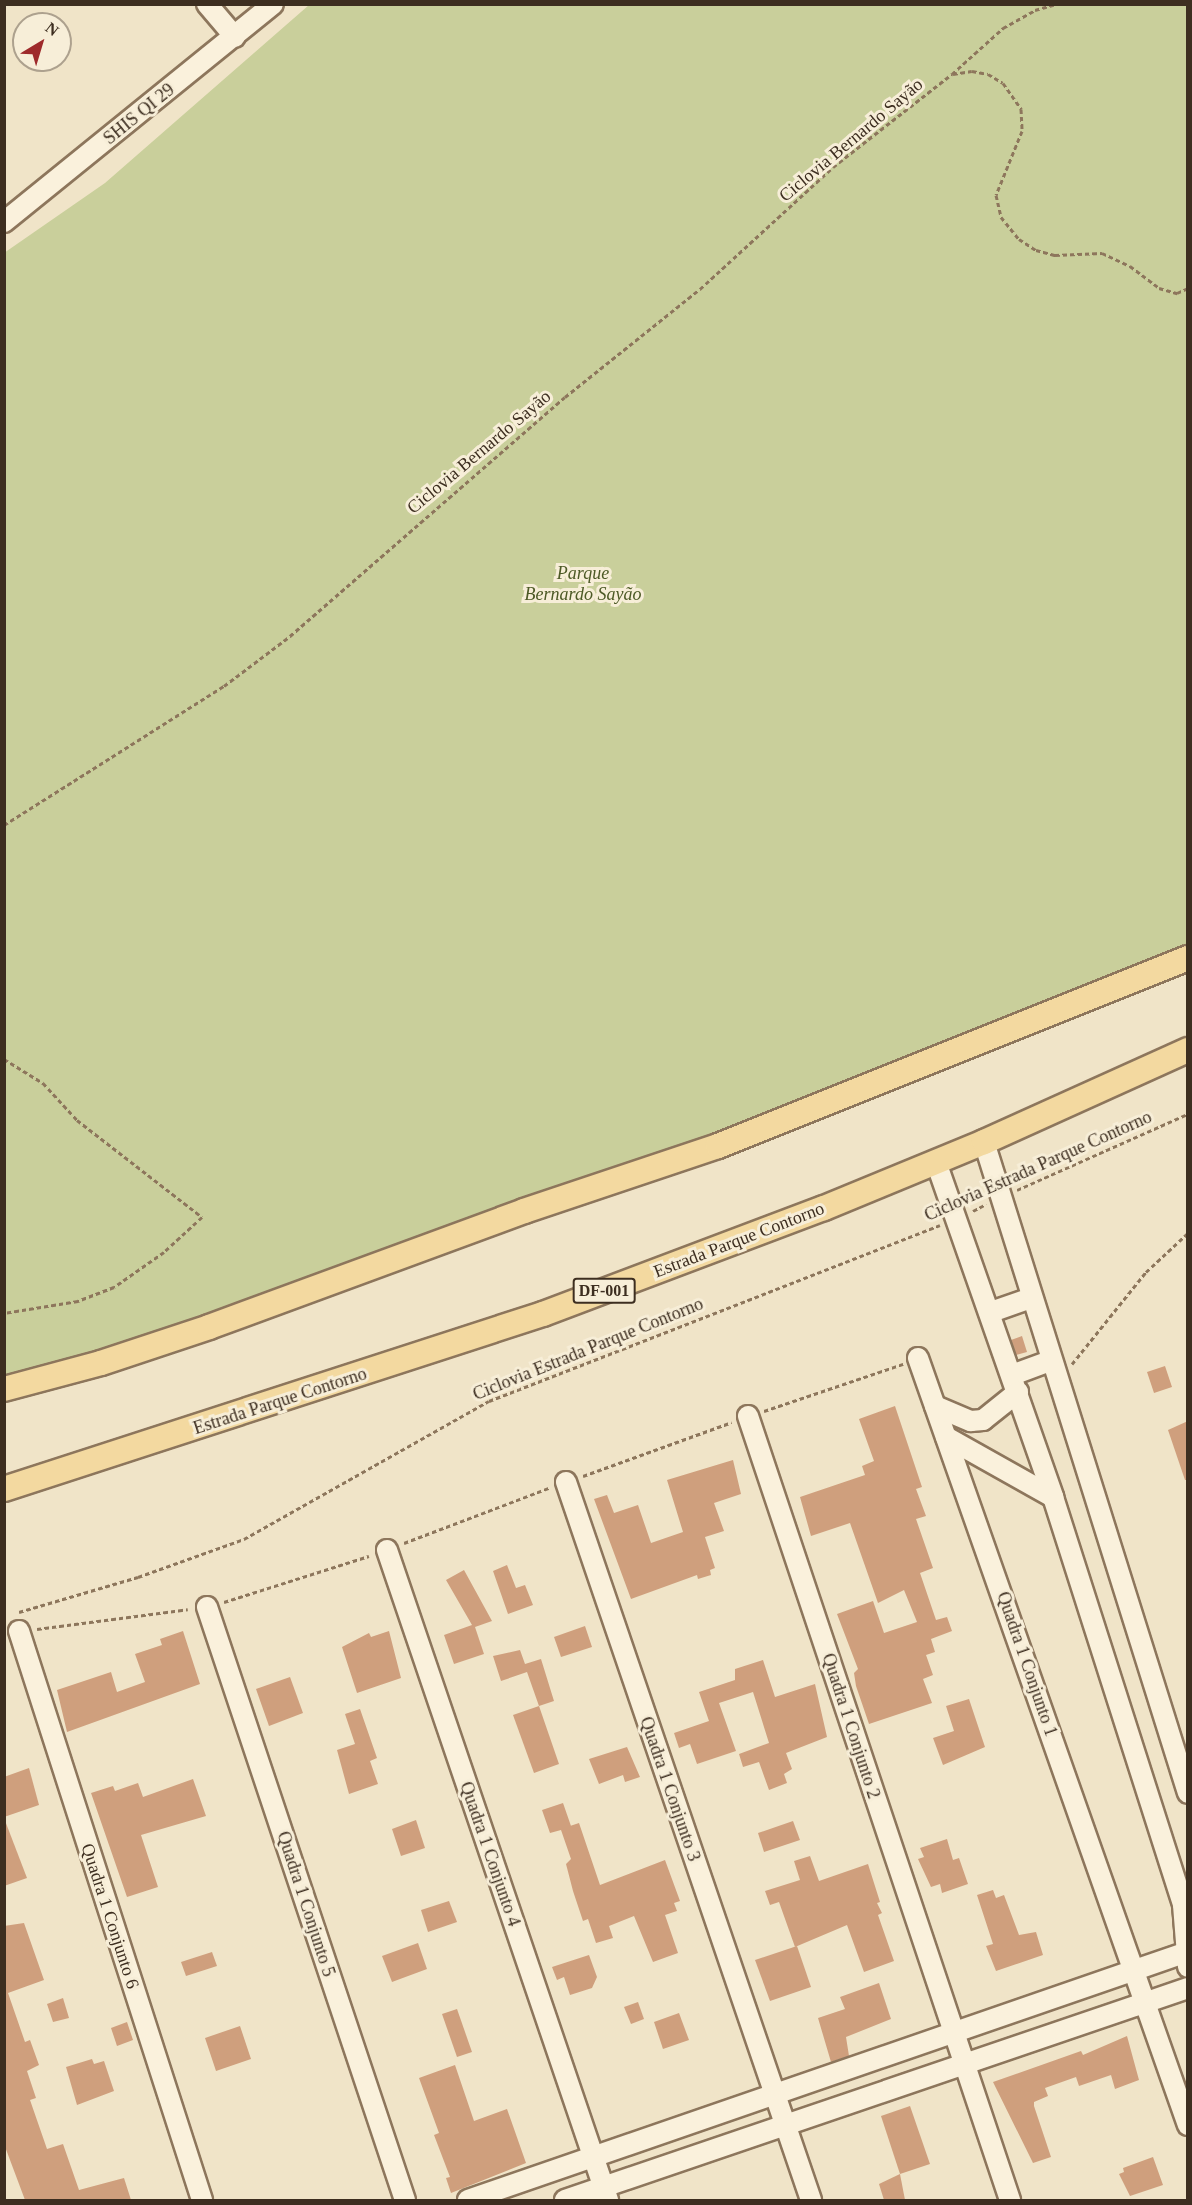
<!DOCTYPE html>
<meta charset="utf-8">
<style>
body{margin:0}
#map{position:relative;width:1192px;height:2205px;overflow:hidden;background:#f0e4c8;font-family:"Times New Roman",serif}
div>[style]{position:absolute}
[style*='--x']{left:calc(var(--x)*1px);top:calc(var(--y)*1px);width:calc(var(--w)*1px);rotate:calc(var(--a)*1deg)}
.green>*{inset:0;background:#c9cf9b}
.building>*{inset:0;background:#cf9f7d}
.path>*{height:3px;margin-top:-1.5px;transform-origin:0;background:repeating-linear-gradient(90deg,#8d765c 0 4.5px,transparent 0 7.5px)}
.roads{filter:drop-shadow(2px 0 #8d765c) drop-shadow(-2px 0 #8d765c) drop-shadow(0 2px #8d765c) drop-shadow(0 -2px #8d765c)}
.minor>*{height:20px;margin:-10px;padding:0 10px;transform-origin:10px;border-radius:10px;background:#faf1dc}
.major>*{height:24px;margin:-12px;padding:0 12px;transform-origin:12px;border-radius:12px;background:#f3d9a0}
span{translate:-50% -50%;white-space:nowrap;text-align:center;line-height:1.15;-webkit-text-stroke:6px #f7eed8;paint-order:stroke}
.shield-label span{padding:2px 4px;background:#f7eed8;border:2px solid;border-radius:4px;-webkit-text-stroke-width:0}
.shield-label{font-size:16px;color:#3d2e20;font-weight:700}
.street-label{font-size:18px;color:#3d2e20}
.park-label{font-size:18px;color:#4d5a26;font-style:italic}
.frame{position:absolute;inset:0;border:6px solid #3d2e20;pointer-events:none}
.north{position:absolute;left:12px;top:12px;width:60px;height:60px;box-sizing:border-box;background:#f7eed8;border:2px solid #ada18e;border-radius:50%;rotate:38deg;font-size:16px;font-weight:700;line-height:24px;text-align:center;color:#3d2e20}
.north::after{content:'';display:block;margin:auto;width:21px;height:27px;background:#9e2a2b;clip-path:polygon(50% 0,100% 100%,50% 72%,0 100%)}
</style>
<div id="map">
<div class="green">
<div style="clip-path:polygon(309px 5px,1187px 5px,1187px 953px,907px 1084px,5px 1396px,4px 253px,105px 183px)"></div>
</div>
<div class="building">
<div style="clip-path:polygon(1022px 1336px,1027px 1352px,1016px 1355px,1011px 1340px)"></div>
<div style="clip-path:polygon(1165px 1366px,1172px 1387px,1154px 1393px,1147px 1372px)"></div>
<div style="clip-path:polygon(895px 1406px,922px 1487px,916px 1489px,926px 1516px,916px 1519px,933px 1568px,920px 1573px,936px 1620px,947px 1617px,952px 1631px,931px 1639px,935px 1652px,926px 1655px,933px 1675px,923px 1679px,932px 1703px,869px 1724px,856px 1686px,854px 1673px,858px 1669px,837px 1614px,873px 1601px,884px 1633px,917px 1622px,904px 1590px,878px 1603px,850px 1523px,811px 1536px,800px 1497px,865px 1475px,862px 1466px,874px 1461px,859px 1419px)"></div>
<div style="clip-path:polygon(1188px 1421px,1188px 1480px,1185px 1480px,1168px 1430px)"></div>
<div style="clip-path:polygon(733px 1460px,741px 1494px,714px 1503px,724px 1531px,705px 1537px,715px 1568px,710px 1570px,711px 1575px,698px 1579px,697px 1575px,631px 1599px,594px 1499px,607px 1495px,614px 1513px,638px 1505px,651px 1543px,683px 1532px,667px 1480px)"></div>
<div style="clip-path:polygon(507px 1565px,516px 1588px,525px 1585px,533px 1605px,508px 1614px,493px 1571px)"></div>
<div style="clip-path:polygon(464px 1570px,492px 1621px,475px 1627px,484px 1654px,454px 1664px,444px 1635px,472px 1625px,446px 1580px)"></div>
<div style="clip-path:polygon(585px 1626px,592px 1647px,561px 1657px,554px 1637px)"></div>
<div style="clip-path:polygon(183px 1631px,200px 1684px,67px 1732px,57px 1690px,111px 1672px,117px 1692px,145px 1682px,135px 1654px,162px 1645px,160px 1639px)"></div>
<div style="clip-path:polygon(389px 1631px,401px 1678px,357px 1693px,342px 1647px,369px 1633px,371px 1637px)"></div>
<div style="clip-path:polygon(520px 1650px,525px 1664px,541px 1659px,554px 1701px,539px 1706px,527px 1672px,501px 1681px,493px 1656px)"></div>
<div style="clip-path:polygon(763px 1660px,775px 1697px,815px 1684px,827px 1737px,786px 1753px,792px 1769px,784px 1774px,787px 1783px,769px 1790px,759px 1762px,743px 1767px,739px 1754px,769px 1743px,753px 1692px,719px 1703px,736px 1751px,697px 1764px,690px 1744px,679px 1748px,674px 1733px,709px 1721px,699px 1692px,735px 1680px,735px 1669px)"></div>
<div style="clip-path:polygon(290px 1677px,303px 1713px,269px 1726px,256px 1689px)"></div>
<div style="clip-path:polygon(969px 1699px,985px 1747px,943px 1765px,933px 1738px,954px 1731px,946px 1706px)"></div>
<div style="clip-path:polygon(539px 1706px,559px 1764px,534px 1773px,513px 1715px)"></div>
<div style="clip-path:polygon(360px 1709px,377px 1758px,370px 1761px,378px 1784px,349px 1794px,337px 1750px,355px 1744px,345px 1714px)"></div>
<div style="clip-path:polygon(627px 1747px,640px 1777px,625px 1782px,623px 1775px,599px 1784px,589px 1759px)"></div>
<div style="clip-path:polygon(29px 1768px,39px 1805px,4px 1817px,4px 1777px)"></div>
<div style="clip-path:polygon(193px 1779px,206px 1816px,141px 1835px,158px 1887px,127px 1897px,91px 1793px,113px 1786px,115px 1791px,138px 1783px,143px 1797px)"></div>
<div style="clip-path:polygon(563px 1803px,571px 1826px,567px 1827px,579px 1823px,600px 1885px,665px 1860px,680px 1901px,674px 1903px,677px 1911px,665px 1915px,678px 1953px,653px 1962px,634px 1916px,609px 1926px,613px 1938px,596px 1943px,588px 1919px,583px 1921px,573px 1891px,566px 1864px,571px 1859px,561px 1830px,550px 1833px,542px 1810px)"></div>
<div style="clip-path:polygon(4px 1818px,27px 1878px,4px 1886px)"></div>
<div style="clip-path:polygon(416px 1820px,425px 1848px,401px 1856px,392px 1829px)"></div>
<div style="clip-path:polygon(793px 1821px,800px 1840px,764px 1852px,758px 1833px)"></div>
<div style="clip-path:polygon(947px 1839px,953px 1860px,959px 1858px,968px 1884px,942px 1893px,940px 1884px,931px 1887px,918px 1859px,924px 1857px,920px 1848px)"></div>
<div style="clip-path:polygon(810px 1856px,819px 1881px,868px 1864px,880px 1902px,877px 1903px,882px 1913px,878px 1915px,894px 1961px,864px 1972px,847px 1925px,795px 1947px,779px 1902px,770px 1905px,765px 1891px,800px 1880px,794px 1861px)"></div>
<div style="clip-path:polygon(993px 1890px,996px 1898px,1004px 1895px,1019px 1935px,1036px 1932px,1043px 1955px,996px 1971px,986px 1946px,993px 1944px,977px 1895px)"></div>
<div style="clip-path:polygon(449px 1901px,457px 1922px,428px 1932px,421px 1910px)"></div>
<div style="clip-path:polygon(24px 1923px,44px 1980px,8px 1993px,25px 2042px,30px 2040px,39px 2065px,27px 2071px,36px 2098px,30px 2100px,47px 2149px,63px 2144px,79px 2190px,124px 2178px,131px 2200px,25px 2200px,4px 2144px,4px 1926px)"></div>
<div style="clip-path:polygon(418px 1943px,427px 1969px,392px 1982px,382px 1956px)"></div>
<div style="clip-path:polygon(797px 1946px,811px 1987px,770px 2001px,755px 1960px)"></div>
<div style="clip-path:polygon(212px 1952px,217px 1966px,186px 1976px,181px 1962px)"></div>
<div style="clip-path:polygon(589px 1955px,597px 1977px,592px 1988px,570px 1995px,564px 1977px,557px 1980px,552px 1967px)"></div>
<div style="clip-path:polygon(879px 1983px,891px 2019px,846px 2037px,849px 2056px,831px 2062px,818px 2018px,845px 2009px,840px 1997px)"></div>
<div style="clip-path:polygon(63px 1998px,69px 2018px,53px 2022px,47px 2004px)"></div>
<div style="clip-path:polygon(638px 2002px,644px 2019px,631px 2024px,624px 2007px)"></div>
<div style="clip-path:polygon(457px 2009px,472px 2052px,457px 2057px,442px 2014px)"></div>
<div style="clip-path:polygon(679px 2013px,689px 2040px,663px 2049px,654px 2022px)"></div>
<div style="clip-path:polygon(127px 2022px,133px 2040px,117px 2046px,111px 2028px)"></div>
<div style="clip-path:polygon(240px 2026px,251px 2059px,216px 2071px,205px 2038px)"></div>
<div style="clip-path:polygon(1127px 2036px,1139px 2080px,1115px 2089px,1111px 2075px,1079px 2086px,1076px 2077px,1045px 2088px,1048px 2096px,1034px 2102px,1034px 2106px,1051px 2157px,1033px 2163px,993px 2082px,1081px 2051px,1083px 2055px)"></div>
<div style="clip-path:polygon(92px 2059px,94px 2064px,104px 2061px,114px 2091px,77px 2105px,66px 2067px)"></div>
<div style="clip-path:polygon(455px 2065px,474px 2121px,507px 2109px,526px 2163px,451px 2193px,446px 2178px,450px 2177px,434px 2135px,439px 2133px,419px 2078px)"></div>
<div style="clip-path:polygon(910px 2106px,930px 2164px,900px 2174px,881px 2116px)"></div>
<div style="clip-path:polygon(1153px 2157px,1163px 2185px,1130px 2196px,1119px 2174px,1124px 2172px,1123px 2168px)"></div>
<div style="clip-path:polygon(900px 2174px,905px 2200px,884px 2200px,879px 2184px)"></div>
</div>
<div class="path">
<div style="--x:953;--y:74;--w:19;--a:-9"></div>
<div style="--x:972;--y:71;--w:16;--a:11"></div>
<div style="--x:988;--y:74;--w:17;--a:31"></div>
<div style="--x:1003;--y:83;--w:32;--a:55"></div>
<div style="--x:1021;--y:109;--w:22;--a:87"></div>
<div style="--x:1022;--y:131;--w:69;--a:112.1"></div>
<div style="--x:996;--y:195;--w:23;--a:77"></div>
<div style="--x:1001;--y:217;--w:28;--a:51"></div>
<div style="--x:1019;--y:239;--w:20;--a:33"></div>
<div style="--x:1036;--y:250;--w:20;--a:15"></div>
<div style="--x:1055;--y:255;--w:47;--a:-2.4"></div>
<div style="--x:1102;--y:253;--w:31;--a:25"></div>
<div style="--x:1130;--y:266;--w:36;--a:37"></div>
<div style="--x:1159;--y:288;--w:19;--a:16"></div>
<div style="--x:1177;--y:293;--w:12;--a:-24"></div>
<div style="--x:4;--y:825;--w:260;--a:-32.3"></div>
<div style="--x:224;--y:686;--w:83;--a:-37.1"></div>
<div style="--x:290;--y:636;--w:364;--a:-41"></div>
<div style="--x:565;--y:397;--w:173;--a:-38.7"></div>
<div style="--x:700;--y:289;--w:180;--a:-42.5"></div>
<div style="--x:833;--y:167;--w:151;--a:-38"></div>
<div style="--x:952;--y:74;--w:69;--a:-42"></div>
<div style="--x:1003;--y:28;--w:37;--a:-29"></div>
<div style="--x:1035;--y:10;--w:22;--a:-16"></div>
<div style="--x:4;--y:1059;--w:46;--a:31.6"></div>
<div style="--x:43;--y:1083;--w:50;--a:47.4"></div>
<div style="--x:77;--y:1120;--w:158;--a:37.8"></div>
<div style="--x:202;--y:1217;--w:52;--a:137.4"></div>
<div style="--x:164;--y:1252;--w:61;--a:145"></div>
<div style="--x:114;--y:1287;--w:39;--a:159"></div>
<div style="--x:78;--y:1301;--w:75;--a:170.8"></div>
<div style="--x:1017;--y:1190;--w:187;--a:-24"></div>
<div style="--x:973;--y:1211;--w:15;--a:-28"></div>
<div style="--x:1072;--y:1364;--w:118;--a:-51.2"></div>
<div style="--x:1146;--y:1272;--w:57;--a:-42.9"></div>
<div style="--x:764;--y:1411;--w:147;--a:-18.7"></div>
<div style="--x:583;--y:1476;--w:158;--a:-19.9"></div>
<div style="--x:404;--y:1543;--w:155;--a:-20.8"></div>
<div style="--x:224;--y:1602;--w:152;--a:-17.6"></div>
<div style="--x:19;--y:1612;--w:124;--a:-16.4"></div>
<div style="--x:138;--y:1577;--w:113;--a:-19.7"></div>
<div style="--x:244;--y:1539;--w:281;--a:-29.4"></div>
<div style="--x:489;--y:1401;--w:484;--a:-21.3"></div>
<div style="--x:37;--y:1629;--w:152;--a:-7.5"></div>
</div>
<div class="roads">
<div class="minor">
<div style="--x:207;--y:4;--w:43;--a:49.7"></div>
<div style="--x:4;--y:222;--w:346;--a:-39"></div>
<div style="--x:984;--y:1142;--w:682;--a:72.6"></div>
<div style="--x:936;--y:1162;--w:355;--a:70.7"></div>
<div style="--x:1053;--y:1497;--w:428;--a:72.3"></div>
<div style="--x:1183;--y:1905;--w:62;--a:85.4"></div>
<div style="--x:991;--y:1312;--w:42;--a:-19.3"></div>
<div style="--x:918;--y:1358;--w:813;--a:70.61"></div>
<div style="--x:1012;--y:1375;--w:40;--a:-20.2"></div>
<div style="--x:935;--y:1406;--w:39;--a:23"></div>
<div style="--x:971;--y:1421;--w:12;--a:-5"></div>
<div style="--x:983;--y:1420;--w:45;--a:-38.7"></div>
<div style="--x:748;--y:1416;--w:827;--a:71.52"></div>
<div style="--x:946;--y:1437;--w:123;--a:29.3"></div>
<div style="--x:566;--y:1482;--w:759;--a:71.16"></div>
<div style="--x:387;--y:1550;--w:687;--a:71.22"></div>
<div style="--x:207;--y:1607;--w:625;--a:71.54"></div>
<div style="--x:19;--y:1631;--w:598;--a:72.17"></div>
<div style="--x:468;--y:2200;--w:761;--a:-19.03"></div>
<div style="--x:565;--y:2200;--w:658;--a:-18.79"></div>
</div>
<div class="major">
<div style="--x:4;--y:1389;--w:100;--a:-15"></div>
<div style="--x:101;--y:1363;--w:114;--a:-18.4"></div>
<div style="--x:209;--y:1327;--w:336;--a:-20.2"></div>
<div style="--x:524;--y:1211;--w:205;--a:-18.5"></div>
<div style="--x:718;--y:1146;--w:506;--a:-21.8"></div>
<div style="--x:4;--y:1489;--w:567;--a:-17.99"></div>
<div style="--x:543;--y:1314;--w:300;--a:-20.7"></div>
<div style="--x:824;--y:1208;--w:173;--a:-22.4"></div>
<div style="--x:984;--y:1142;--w:224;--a:-24.3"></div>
</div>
</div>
<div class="shield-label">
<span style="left:604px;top:1291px">DF-001</span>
</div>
<div class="street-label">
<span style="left:139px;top:114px;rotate:-39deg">SHIS QI 29</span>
<span style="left:851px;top:140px;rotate:-40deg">Ciclovia Bernardo Sayão</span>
<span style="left:479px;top:452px;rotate:-40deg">Ciclovia Bernardo Sayão</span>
<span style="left:1038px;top:1166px;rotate:-24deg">Ciclovia Estrada Parque Contorno</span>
<span style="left:739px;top:1240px;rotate:-21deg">Estrada Parque Contorno</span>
<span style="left:588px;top:1349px;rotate:-22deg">Ciclovia Estrada Parque Contorno</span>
<span style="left:280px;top:1401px;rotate:-18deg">Estrada Parque Contorno</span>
<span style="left:1027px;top:1664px;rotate:71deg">Quadra 1 Conjunto 1</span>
<span style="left:851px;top:1726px;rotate:72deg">Quadra 1 Conjunto 2</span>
<span style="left:670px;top:1789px;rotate:71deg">Quadra 1 Conjunto 3</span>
<span style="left:490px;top:1854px;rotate:71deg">Quadra 1 Conjunto 4</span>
<span style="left:306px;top:1904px;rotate:72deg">Quadra 1 Conjunto 5</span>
<span style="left:110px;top:1916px;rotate:72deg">Quadra 1 Conjunto 6</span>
</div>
<div class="park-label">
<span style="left:583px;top:584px">Parque<br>Bernardo Sayão</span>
</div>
<div class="frame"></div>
<div class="north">N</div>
</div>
